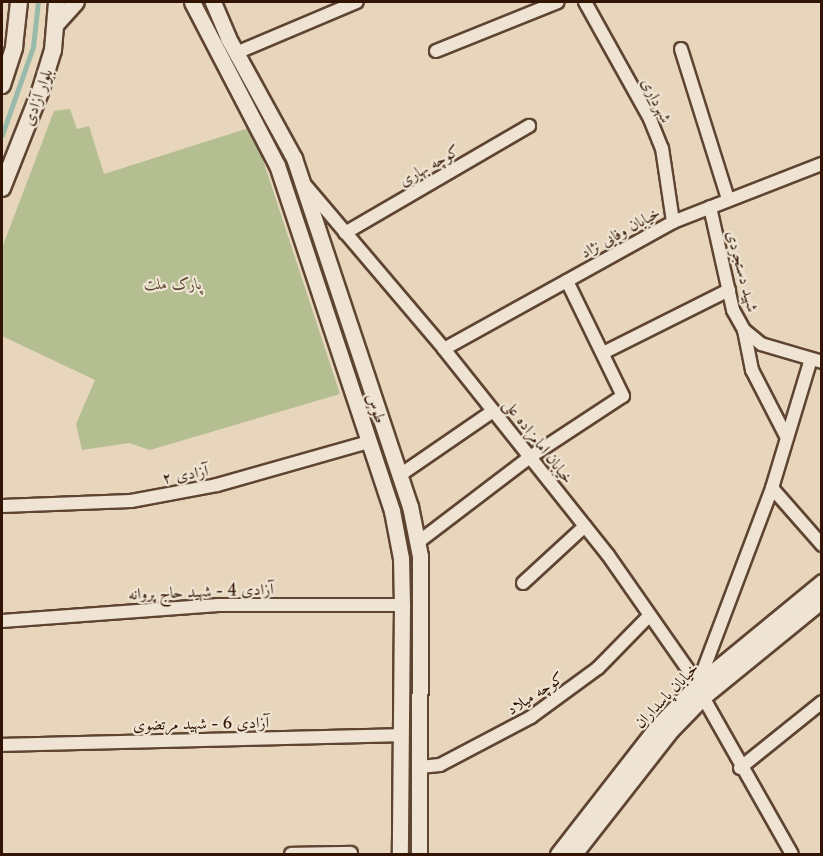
<!DOCTYPE html>
<meta charset="utf-8">
<style>
body{margin:0}
#map{position:relative;width:823px;height:856px;overflow:hidden;background:#e7d6bb;font-family:"Libre Caslon Text",Amiri,serif}
div>[style]{position:absolute}
[style*='--x']{left:calc(var(--x)*1px);top:calc(var(--y)*1px);width:calc(var(--w)*1px);rotate:calc(var(--a)*1deg)}
.green>*{inset:0;background:#b4be91}
.stream>*{height:4.5px;margin:-2.25px;padding:0 2.25px;transform-origin:2.25px;border-radius:2.25px;background:#98baaa}
.roads{filter:drop-shadow(2px 0 #5f4432) drop-shadow(-2px 0 #5f4432) drop-shadow(0 2px #5f4432) drop-shadow(0 -2px #5f4432)}
.minor>*{height:12px;margin:-6px;padding:0 6px;transform-origin:6px;border-radius:6px;background:#efe4d3}
.tertiary>*{height:15px;margin:-7.5px;padding:0 7.5px;transform-origin:7.5px;border-radius:7.5px;background:#efe4d3}
.secondary>*{height:16px;margin:-8px;padding:0 8px;transform-origin:8px;border-radius:8px;background:#efe4d3}
span{translate:-50% -50%;white-space:nowrap;text-align:center;line-height:1.15;-webkit-text-stroke:4.5px #efe4d3;paint-order:stroke}
.street-label{font-size:16px;color:#321404}
.park-label{font-size:16px;color:#59472e;font-style:italic}
.frame{position:absolute;inset:0;border:3px solid #321404;pointer-events:none}
</style>
<div id="map">
<div class="green">
<div style="clip-path:polygon(70px 109px,77px 129px,89px 126px,104px 174px,252px 127px,340px 394px,150px 450px,129px 443px,82px 450px,76px 424px,95px 380px,2px 336px,2px 248px,54px 111px)"></div>
</div>
<div class="stream">
<div style="--x:2;--y:135;--w:93;--a:-70.6"></div>
<div style="--x:33;--y:47;--w:45;--a:-83.7"></div>
</div>
<div class="roads">
<div class="minor">
<div style="--x:585;--y:2;--w:134;--a:60.9"></div>
<div style="--x:650;--y:119;--w:31;--a:68"></div>
<div style="--x:662;--y:148;--w:75;--a:81.5"></div>
<div style="--x:681;--y:49;--w:157;--a:72.6"></div>
<div style="--x:436;--y:51;--w:131;--a:-21.9"></div>
<div style="--x:236;--y:53;--w:131;--a:-22.9"></div>
<div style="--x:306;--y:186;--w:214;--a:49.7"></div>
<div style="--x:444;--y:349;--w:263;--a:51.5"></div>
<div style="--x:608;--y:555;--w:157;--a:55.1"></div>
<div style="--x:710;--y:207;--w:106;--a:77.4"></div>
<div style="--x:733;--y:310;--w:23;--a:61"></div>
<div style="--x:744;--y:330;--w:22;--a:39"></div>
<div style="--x:761;--y:344;--w:64;--a:16.4"></div>
<div style="--x:345;--y:233;--w:213;--a:-30.2"></div>
<div style="--x:744;--y:330;--w:41;--a:78.7"></div>
<div style="--x:752;--y:370;--w:76;--a:62.8"></div>
<div style="--x:444;--y:349;--w:262;--a:-29"></div>
<div style="--x:673;--y:222;--w:160;--a:-21.3"></div>
<div style="--x:603;--y:353;--w:141;--a:-26.6"></div>
<div style="--x:400;--y:475;--w:113;--a:-34.5"></div>
<div style="--x:772;--y:488;--w:76;--a:48.7"></div>
<div style="--x:2;--y:506;--w:129;--a:-2.2"></div>
<div style="--x:131;--y:501;--w:87;--a:-10.5"></div>
<div style="--x:217;--y:485;--w:158;--a:-15.8"></div>
<div style="--x:417;--y:543;--w:142;--a:-37.3"></div>
<div style="--x:530;--y:457;--w:111;--a:-33.3"></div>
<div style="--x:623;--y:396;--w:128;--a:-116"></div>
<div style="--x:523;--y:583;--w:84;--a:-42.6"></div>
<div style="--x:2;--y:621;--w:217;--a:-4.2"></div>
<div style="--x:218;--y:605;--w:184;--a:0"></div>
<div style="--x:698;--y:684;--w:210;--a:-69.3"></div>
<div style="--x:772;--y:488;--w:135;--a:-73.2"></div>
<div style="--x:703;--y:697;--w:180;--a:60.5"></div>
<div style="--x:2;--y:745;--w:399;--a:-1.4"></div>
<div style="--x:420;--y:767;--w:20;--a:-6"></div>
<div style="--x:440;--y:765;--w:103;--a:-27.8"></div>
<div style="--x:531;--y:717;--w:83;--a:-36.2"></div>
<div style="--x:598;--y:668;--w:73;--a:-45.6"></div>
<div style="--x:740;--y:768;--w:105;--a:-38.8"></div>
<div style="--x:291;--y:854;--w:60;--a:-1"></div>
</div>
<div class="tertiary">
<div style="--x:192;--y:2;--w:184;--a:62.5"></div>
<div style="--x:277;--y:165;--w:365;--a:71.6"></div>
<div style="--x:392;--y:511;--w:48;--a:79.2"></div>
<div style="--x:401;--y:558;--w:47;--a:88.8"></div>
<div style="--x:402;--y:605;--w:249;--a:90.5"></div>
<div style="--x:213;--y:2;--w:39;--a:67"></div>
<div style="--x:228;--y:38;--w:137;--a:61.2"></div>
<div style="--x:294;--y:158;--w:367;--a:71.6"></div>
<div style="--x:410;--y:506;--w:51;--a:78.7"></div>
<div style="--x:420;--y:556;--w:298;--a:90.2"></div>
<div style="--x:55;--y:25;--w:31;--a:-48"></div>
<div style="--x:558;--y:854;--w:160;--a:-52.1"></div>
<div style="--x:656;--y:728;--w:61;--a:-46.3"></div>
<div style="--x:698;--y:684;--w:161;--a:-39.4"></div>
<div style="--x:574;--y:854;--w:157;--a:-52"></div>
<div style="--x:671;--y:730;--w:46;--a:-45.9"></div>
<div style="--x:703;--y:697;--w:154;--a:-39.2"></div>
</div>
<div class="secondary">
<div style="--x:2;--y:85;--w:40;--a:-72"></div>
<div style="--x:14;--y:47;--w:45;--a:-83.7"></div>
<div style="--x:2;--y:188;--w:103;--a:-68.4"></div>
<div style="--x:40;--y:92;--w:44;--a:-72.8"></div>
<div style="--x:53;--y:50;--w:48;--a:-85.2"></div>
</div>
</div>
<div class="street-label">
<span style="left:37px;top:97px;rotate:-70deg">بلوار آزادی</span>
<span style="left:657px;top:100px;rotate:63deg">شهرداری</span>
<span style="left:429px;top:165px;rotate:-30deg">کوچه بهاری</span>
<span style="left:620px;top:232px;rotate:-29deg">خیابان وفایی نژاد</span>
<span style="left:743px;top:271px;rotate:75deg">شهید دستجردی</span>
<span style="left:377px;top:408px;rotate:72deg">طوس</span>
<span style="left:539px;top:441px;rotate:52deg">خیابان امامزاده علی</span>
<span style="left:185px;top:474px;rotate:-10deg">آزادی ۲</span>
<span style="left:201px;top:591px;rotate:-2deg">آزادی 4 - شهید حاج پروانه</span>
<span style="left:535px;top:693px;rotate:-33deg">کوچه میلاد</span>
<span style="left:666px;top:695px;rotate:-46deg">خیابان پاسداران</span>
<span style="left:201px;top:723px;rotate:-1deg">آزادی 6 - شهید مرتضوی</span>
</div>
<div class="park-label">
<span style="left:173px;top:283px">پارک ملت</span>
</div>
<div class="frame"></div>
</div>
